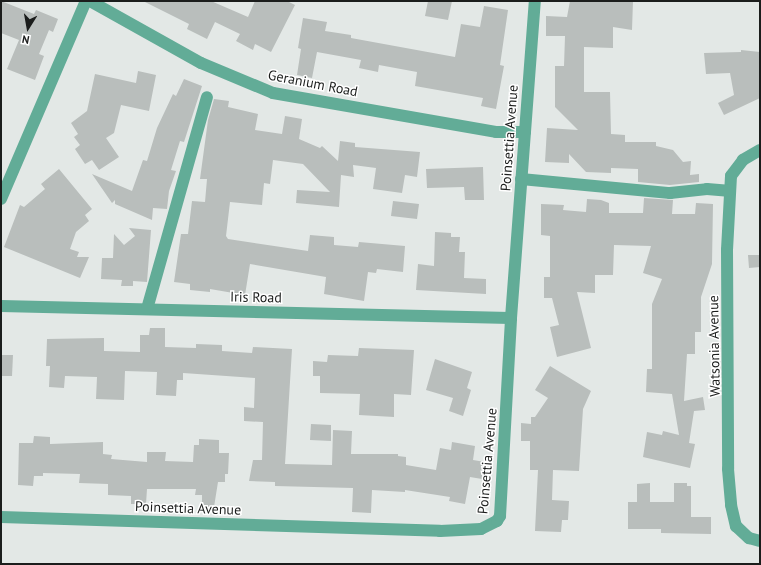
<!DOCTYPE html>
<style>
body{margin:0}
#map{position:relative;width:761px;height:565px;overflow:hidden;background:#e3e8e6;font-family:"PT Sans",sans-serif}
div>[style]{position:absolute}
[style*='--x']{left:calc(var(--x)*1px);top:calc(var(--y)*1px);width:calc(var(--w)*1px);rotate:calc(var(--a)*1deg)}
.building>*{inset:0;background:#b9bebc}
.street>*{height:12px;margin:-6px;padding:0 6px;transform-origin:6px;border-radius:6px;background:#62ac97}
span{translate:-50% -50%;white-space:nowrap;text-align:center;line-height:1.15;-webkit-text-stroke:3px #fff;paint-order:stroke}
.street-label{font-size:14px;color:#1b1d1c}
.frame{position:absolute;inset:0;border:2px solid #1b1d1c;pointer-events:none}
.north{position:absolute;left:8px;top:8px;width:40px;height:40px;-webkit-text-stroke:3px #fff;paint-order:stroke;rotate:191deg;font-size:11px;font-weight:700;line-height:16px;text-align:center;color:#1b1d1c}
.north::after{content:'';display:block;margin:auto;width:14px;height:18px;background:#1b1d1c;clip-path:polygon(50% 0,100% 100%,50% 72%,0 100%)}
</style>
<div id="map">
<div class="building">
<div style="clip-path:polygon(1px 1px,34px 14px,36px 10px,58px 19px,53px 32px,49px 30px,39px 54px,44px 56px,35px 80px,7px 69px,19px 40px,1px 33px)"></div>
<div style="clip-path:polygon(143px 1px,211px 1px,248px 17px,255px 1px,287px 1px,295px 5px,271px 52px,255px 44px,253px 50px,236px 41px,240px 34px,215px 22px,207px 39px,187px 29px,189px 24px)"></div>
<div style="clip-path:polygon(428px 1px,452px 1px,448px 20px,425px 16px)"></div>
<div style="clip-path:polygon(570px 1px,633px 1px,632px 30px,613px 27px,613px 48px,584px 47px,584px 92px,610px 92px,611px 134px,625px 135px,625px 142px,656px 142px,656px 146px,673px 150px,683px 162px,691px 161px,690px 175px,699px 174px,699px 182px,670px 185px,638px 182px,638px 169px,611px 168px,611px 173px,586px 172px,569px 154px,569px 163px,545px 162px,547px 128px,578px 130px,555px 107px,555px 66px,564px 66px,565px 36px,546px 36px,546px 16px,567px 17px)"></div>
<div style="clip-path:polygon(484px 6px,508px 10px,500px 65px,504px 66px,496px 109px,481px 106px,483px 98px,415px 86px,417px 72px,379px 65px,378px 72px,359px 68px,361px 60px,317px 52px,312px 78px,297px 75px,301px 49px,298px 48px,303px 18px,327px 22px,325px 31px,351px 35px,351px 38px,455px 57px,461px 24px,480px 27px)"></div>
<div style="clip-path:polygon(741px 50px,760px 52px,760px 98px,724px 115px,718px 103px,734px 95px,730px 73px,706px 74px,704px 53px,741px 52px)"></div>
<div style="clip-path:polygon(138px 71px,156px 75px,149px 111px,121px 105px,114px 133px,106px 138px,119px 157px,99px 170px,92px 160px,85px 164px,75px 149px,80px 145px,74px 137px,78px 134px,71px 123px,87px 111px,95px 74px,136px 83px)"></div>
<div style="clip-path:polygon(184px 79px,202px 86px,184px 142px,180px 141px,171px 170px,176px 171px,169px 191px,167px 209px,153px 208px,152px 220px,115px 204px,115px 200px,112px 203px,92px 174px,132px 191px,143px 160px,147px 161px,157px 128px,173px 94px,176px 96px)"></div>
<div style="clip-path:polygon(214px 99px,229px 101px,228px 107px,258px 114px,255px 130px,282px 134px,285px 116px,302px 119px,299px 139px,320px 148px,322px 146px,338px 161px,340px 141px,355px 143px,355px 147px,420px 152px,417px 177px,405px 175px,402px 193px,373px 189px,376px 168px,353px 165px,354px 177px,341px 175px,339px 207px,296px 203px,297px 190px,330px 192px,303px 164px,273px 160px,270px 184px,264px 183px,262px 205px,230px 202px,226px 236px,228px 239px,308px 251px,310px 235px,334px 237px,334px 245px,358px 247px,359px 242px,405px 246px,403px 272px,377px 269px,376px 273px,368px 272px,364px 301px,324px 294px,326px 277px,250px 264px,245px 295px,210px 289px,210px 292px,190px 290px,190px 284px,174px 282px,181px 234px,188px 234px,192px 201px,205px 202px,207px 179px,200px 179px,208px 120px)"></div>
<div style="clip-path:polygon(483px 167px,484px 200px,465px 200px,464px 187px,427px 188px,426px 169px)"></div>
<div style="clip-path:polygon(59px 169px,92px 209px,85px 215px,89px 221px,76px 232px,70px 249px,79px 252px,77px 257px,89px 257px,80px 278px,4px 247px,20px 205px,24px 207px,45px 189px,41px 184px)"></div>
<div style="clip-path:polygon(644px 198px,673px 200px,672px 214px,695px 214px,696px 203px,713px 204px,712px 264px,701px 297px,701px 332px,695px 332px,695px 354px,687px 354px,684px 401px,703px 397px,705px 410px,694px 411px,689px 443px,695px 444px,690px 468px,643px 457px,647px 432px,662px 435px,663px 431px,679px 435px,672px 394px,646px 392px,647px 369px,652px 369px,652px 304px,662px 279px,643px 273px,651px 246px,614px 245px,613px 275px,595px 275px,595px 293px,577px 292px,591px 348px,557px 357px,550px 327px,559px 325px,552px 298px,544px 298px,544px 277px,550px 277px,550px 236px,541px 235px,541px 204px,564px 205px,563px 210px,586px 212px,587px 199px,601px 200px,609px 203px,609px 213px,643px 213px)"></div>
<div style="clip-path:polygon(393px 201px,419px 204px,417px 219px,391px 216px)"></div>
<div style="clip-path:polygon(129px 228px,151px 230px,147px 282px,133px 281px,133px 286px,121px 286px,122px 280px,101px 279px,102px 258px,113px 258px,114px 234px,124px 245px,135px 236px)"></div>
<div style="clip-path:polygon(435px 232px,451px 233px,451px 237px,460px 237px,459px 252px,465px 252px,464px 278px,486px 279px,486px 294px,416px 290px,418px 264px,434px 266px)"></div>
<div style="clip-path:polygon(748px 255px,760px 255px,760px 267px,749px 268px)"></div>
<div style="clip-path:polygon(150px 328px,165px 328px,165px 347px,196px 348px,196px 344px,222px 345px,222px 351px,252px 353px,253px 347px,292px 349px,285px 464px,332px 465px,333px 430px,352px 431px,351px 454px,398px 454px,398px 456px,406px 457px,406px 465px,436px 470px,440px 448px,451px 450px,452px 442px,475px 446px,473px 460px,485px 462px,482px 479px,470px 477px,465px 504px,449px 501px,450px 497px,405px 490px,405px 492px,372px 490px,371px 513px,352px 512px,353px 488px,275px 486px,275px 482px,249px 481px,253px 460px,262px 460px,263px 422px,244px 421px,244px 407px,254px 408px,255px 378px,183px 373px,183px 380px,177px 380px,176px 396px,156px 395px,157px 372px,125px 371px,124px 400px,96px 399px,97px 377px,65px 376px,64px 388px,49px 387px,50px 366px,46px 366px,47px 339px,104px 338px,104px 351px,140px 352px,140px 335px,149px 335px)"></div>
<div style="clip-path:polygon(359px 348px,414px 350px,411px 395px,394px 394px,394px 417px,359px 415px,360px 394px,320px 393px,320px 376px,313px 376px,313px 361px,327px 362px,328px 355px,358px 356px)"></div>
<div style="clip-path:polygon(1px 355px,13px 355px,12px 376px,1px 376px)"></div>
<div style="clip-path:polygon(435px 359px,472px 372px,467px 388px,471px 390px,463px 416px,449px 411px,453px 398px,426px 390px)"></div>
<div style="clip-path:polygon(550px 366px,591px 391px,583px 409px,579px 471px,553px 470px,552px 500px,569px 501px,568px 520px,562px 520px,561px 532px,535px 531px,538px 470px,530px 470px,530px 441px,521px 441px,521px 423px,531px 424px,531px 417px,535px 417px,548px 398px,535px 390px)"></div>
<div style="clip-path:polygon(311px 424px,331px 425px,331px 441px,310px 440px)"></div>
<div style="clip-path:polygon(34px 436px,50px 437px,50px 444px,103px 442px,103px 454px,112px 455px,111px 459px,147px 462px,147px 452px,166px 452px,165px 461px,193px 462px,194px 445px,199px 445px,199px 439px,219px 440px,219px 453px,229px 453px,228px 474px,225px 474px,225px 482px,218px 482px,214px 507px,202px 507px,202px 495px,195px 495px,196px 489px,147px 489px,146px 504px,131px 504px,131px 496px,108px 495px,108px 484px,79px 483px,80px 474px,43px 473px,43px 476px,34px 476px,33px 486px,18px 485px,19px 443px,33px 443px)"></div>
<div style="clip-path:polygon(650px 483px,650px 502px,674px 502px,674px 483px,687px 483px,687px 486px,691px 486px,691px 517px,711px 517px,711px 534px,661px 533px,661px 529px,628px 529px,628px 502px,637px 502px,637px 484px)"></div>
</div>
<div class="street">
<div style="--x:90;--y:1;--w:127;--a:29.2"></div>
<div style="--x:201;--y:63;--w:78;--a:22.6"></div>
<div style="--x:273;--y:93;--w:226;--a:9.9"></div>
<div style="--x:496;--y:132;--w:29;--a:0"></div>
<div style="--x:760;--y:150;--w:20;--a:150"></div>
<div style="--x:743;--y:160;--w:20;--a:127"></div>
<div style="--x:731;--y:176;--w:74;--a:93.1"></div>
<div style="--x:727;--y:250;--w:219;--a:89.7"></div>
<div style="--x:728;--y:469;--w:36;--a:85"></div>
<div style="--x:731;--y:505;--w:22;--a:77"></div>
<div style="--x:736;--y:526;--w:18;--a:43"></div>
<div style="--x:749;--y:538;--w:11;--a:15"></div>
<div style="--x:521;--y:179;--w:150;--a:5.4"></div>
<div style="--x:670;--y:193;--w:37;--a:-6"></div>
<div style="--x:707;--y:189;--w:21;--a:5"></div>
<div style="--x:1;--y:199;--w:215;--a:-66.8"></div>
<div style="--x:1;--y:306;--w:510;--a:1.35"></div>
<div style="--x:147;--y:309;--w:220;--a:-74.2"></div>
<div style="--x:1;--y:517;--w:439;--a:1.8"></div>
<div style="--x:440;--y:531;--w:41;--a:-2.8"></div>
<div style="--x:481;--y:529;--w:18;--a:-27"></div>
<div style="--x:497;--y:521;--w:6;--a:-59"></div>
<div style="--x:500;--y:516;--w:198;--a:-86.8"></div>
<div style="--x:511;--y:318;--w:318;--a:-85.7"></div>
</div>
<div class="street-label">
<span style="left:313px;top:83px;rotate:11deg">Geranium Road</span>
<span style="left:509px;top:138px;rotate:-86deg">Poinsettia Avenue</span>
<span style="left:256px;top:297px;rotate:1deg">Iris Road</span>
<span style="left:714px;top:346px;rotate:-91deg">Watsonia Avenue</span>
<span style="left:487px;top:461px;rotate:-85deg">Poinsettia Avenue</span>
<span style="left:188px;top:508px;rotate:2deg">Poinsettia Avenue</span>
</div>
<div class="frame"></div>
<div class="north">N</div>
</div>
